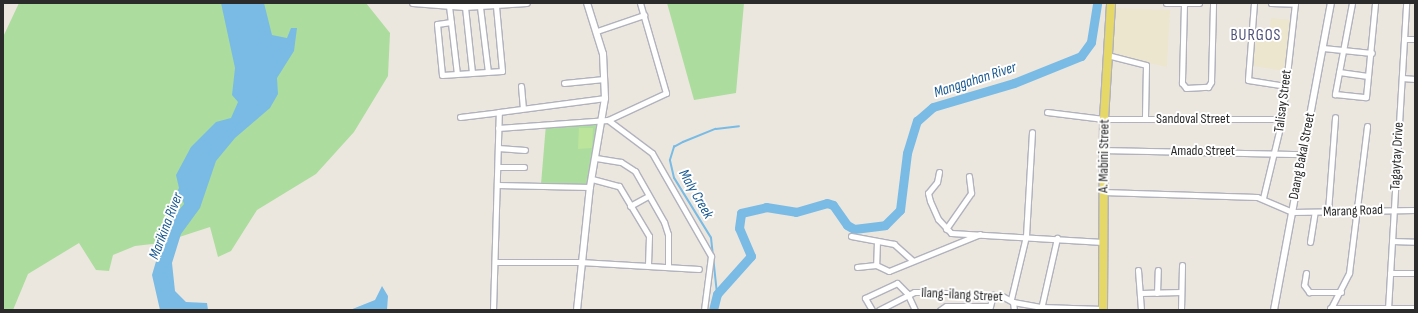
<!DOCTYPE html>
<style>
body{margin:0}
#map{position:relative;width:1418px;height:313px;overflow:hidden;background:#ebe7de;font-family:"Sofia Sans Condensed",sans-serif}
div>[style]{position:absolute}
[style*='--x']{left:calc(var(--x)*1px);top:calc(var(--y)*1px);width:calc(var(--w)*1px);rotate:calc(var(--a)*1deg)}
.education>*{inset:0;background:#ece6cf}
.green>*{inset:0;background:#acdd9f}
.pitch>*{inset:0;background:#bce49b}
.water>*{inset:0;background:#79bbe5}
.stream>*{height:1.5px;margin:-0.75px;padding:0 0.75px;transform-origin:0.75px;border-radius:0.75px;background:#79bbe5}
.river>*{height:9px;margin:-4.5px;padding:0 4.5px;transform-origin:4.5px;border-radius:4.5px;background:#79bbe5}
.roads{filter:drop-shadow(1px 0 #b1b2bd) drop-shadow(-1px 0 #b1b2bd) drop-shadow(0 1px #b1b2bd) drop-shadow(0 -1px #b1b2bd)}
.minor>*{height:5px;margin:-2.5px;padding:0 2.5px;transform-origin:2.5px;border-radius:2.5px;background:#fff}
.tertiary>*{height:6px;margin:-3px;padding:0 3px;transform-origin:3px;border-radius:3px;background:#fff}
.primary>*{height:8px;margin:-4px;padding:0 4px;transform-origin:4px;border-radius:4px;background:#e5d869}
span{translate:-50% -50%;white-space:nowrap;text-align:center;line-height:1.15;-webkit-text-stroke:4px #fff;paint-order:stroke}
.street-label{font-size:14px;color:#2b2b2b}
.water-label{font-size:15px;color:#185891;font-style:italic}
.quarter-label{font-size:16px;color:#4e5178;letter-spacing:1px}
.frame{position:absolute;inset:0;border:4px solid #2b2b2b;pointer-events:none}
</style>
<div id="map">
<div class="education">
<div style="clip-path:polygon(1115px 8px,1170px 10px,1167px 67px,1112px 55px)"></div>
<div style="clip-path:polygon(1271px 18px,1292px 20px,1285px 71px,1253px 66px,1256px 38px,1268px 39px)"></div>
</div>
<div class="green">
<div style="clip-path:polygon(19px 3px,366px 3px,390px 33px,388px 76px,354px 132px,316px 174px,257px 210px,231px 251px,218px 257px,210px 227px,161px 243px,135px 246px,113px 255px,109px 271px,96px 270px,79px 243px,28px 274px,13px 310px,3px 310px,3px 37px)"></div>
<div style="clip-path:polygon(667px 3px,744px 3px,736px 93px,694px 100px)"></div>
<div style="clip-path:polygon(600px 119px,588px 186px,541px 184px,546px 124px)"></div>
</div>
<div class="pitch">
<div style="clip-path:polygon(579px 128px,593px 128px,592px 148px,578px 149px)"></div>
</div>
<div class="water">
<div style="clip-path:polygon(221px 3px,264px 3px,272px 35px,287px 38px,291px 28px,297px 28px,294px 51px,277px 78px,278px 94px,270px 108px,235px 138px,216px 161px,200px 208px,181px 234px,172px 263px,175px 291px,186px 302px,207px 303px,208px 310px,160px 310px,152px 275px,167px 224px,184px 204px,181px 196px,175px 196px,179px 188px,176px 175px,191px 147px,216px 122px,231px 118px,238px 102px,232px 95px,235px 68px)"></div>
<div style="clip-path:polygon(382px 286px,388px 296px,387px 310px,350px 310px,375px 300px)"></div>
</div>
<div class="stream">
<div style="--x:717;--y:294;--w:56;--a:-96.1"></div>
<div style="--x:711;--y:238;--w:70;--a:-121.7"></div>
<div style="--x:674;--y:178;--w:18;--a:-103"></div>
<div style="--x:670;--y:160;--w:14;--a:-73"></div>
<div style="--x:674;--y:147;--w:10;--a:-29"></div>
<div style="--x:683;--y:142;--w:35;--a:-22"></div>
<div style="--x:716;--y:129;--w:23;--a:-7"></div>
</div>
<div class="river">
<div style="--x:713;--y:310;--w:16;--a:-76"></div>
<div style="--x:717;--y:294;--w:51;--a:-48.2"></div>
<div style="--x:751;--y:256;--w:30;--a:-113"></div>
<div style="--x:739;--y:228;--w:15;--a:-82"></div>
<div style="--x:741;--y:213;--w:26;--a:-13"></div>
<div style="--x:766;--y:207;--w:30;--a:9"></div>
<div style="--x:796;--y:212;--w:32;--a:-16"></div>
<div style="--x:827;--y:203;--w:6;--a:18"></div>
<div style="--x:833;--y:205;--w:24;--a:55"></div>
<div style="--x:847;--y:225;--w:8;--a:30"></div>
<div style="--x:854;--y:229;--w:31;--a:-7"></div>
<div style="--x:885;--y:225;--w:21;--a:-45"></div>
<div style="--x:900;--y:210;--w:57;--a:-83"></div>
<div style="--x:907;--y:153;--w:34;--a:-73"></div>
<div style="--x:917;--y:121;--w:21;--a:-41"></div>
<div style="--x:933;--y:107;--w:84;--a:-16.5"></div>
<div style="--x:1014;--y:83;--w:72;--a:-21.9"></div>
<div style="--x:1081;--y:56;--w:17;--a:-54"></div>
<div style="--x:1091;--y:42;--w:39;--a:-81"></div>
</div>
<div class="roads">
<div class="minor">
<div style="--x:1166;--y:3;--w:33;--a:0"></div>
<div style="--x:1254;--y:3;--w:77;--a:94.5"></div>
<div style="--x:1248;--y:80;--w:36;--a:9"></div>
<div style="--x:1271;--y:3;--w:24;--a:2"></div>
<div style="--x:1352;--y:3;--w:93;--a:100.6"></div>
<div style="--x:1335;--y:94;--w:31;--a:6"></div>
<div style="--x:1366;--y:97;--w:94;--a:-84.5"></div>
<div style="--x:1184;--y:4;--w:79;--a:91.5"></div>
<div style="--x:1182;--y:83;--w:6;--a:51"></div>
<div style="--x:1186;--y:88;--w:22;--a:-3"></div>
<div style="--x:1208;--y:87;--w:6;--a:-59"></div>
<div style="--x:1211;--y:82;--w:79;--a:-88.5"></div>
<div style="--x:449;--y:6;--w:68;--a:83.3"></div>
<div style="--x:465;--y:7;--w:66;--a:83.9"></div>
<div style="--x:480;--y:7;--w:65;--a:83"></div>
<div style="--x:451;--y:22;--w:14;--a:172"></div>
<div style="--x:437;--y:24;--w:51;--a:84.4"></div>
<div style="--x:442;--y:75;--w:60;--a:-3.8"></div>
<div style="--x:502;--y:71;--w:65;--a:-95.3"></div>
<div style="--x:597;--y:31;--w:50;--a:-18.8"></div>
<div style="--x:1404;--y:39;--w:11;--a:0"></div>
<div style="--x:1323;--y:48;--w:49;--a:5.8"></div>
<div style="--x:1107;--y:55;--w:40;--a:14.4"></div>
<div style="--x:1146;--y:65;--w:54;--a:91.1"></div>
<div style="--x:1339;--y:72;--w:29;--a:8"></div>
<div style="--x:1402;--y:78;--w:13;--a:4"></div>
<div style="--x:564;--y:83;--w:40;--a:-5.7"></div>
<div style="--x:521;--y:86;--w:21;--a:85"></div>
<div style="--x:1047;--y:112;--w:57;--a:7"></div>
<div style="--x:1104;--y:119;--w:178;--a:0"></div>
<div style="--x:460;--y:117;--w:39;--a:-7"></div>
<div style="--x:608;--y:120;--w:64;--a:-25"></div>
<div style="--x:666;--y:93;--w:94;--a:-106.1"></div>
<div style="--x:498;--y:128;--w:110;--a:-4.2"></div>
<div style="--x:608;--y:120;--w:55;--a:36.9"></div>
<div style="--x:652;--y:153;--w:119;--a:60.2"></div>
<div style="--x:711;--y:256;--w:54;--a:97.4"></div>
<div style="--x:498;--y:148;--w:27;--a:4"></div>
<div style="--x:1103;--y:150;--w:199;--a:1.2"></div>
<div style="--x:596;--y:158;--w:25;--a:9"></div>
<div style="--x:621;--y:162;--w:17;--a:33"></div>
<div style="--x:635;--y:171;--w:59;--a:60.4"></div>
<div style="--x:664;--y:222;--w:13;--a:72"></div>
<div style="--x:668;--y:234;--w:33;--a:90"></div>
<div style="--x:499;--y:167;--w:25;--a:0"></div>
<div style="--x:939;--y:172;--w:10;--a:101"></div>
<div style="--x:937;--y:182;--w:14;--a:129"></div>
<div style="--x:928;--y:193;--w:8;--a:76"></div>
<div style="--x:930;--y:201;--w:20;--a:66"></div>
<div style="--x:938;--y:219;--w:19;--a:47"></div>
<div style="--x:951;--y:233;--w:152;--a:3.4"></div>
<div style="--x:592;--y:179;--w:28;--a:15"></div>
<div style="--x:619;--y:186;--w:58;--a:59"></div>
<div style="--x:649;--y:236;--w:29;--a:92"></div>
<div style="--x:497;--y:185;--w:93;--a:1.2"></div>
<div style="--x:1103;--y:192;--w:154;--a:1.9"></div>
<div style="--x:1257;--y:197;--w:38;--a:23"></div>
<div style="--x:1292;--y:212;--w:123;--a:-0.9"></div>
<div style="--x:1263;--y:198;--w:81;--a:-76.5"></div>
<div style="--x:1282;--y:119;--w:117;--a:-83.6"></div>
<div style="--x:630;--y:206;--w:21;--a:-29"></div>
<div style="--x:1328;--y:211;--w:94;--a:-85.7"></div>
<div style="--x:946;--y:229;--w:44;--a:-55.2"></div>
<div style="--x:971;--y:193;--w:17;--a:-97"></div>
<div style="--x:851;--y:236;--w:44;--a:10.5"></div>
<div style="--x:894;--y:244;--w:25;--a:42"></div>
<div style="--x:877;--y:241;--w:24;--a:92"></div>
<div style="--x:876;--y:265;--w:14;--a:25"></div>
<div style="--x:889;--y:271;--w:98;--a:-22.1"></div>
<div style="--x:1392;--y:241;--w:23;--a:2"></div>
<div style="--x:1310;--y:242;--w:30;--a:-81"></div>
<div style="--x:496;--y:262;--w:84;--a:0"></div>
<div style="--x:580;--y:262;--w:119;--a:3.4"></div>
<div style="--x:857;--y:267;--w:19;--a:-6"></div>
<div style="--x:1138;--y:270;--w:40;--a:85.7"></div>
<div style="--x:1306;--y:273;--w:12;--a:99"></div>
<div style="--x:1304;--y:285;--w:9;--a:54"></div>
<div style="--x:1309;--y:292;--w:32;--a:0"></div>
<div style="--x:1390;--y:273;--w:25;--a:0"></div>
<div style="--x:1141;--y:293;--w:40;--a:-1.4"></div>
<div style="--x:1157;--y:293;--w:23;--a:-88"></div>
<div style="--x:1011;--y:299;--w:65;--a:-76.6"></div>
<div style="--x:1026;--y:236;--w:104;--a:-86.7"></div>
<div style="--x:1013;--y:302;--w:8;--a:83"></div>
<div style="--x:1330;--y:308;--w:85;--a:0"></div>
<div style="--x:1041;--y:309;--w:73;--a:-77.3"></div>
<div style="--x:1388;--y:309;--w:307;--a:-86.6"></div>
<div style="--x:493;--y:310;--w:198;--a:-88.3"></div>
<div style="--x:499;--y:112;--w:107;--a:-7.5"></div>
<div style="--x:872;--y:310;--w:14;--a:-120"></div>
<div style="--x:865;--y:298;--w:35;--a:-25"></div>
<div style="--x:897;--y:283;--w:14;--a:45"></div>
<div style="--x:907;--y:293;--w:19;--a:65"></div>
<div style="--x:879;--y:310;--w:39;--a:-27"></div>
<div style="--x:914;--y:292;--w:13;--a:0"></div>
<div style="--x:927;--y:292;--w:75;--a:3.1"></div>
<div style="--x:1002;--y:296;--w:13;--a:29"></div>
<div style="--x:1013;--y:302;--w:28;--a:10"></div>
<div style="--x:1041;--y:307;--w:62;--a:1.8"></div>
<div style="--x:940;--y:310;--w:7;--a:-34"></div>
<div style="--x:946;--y:306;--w:42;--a:0"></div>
<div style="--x:989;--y:310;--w:16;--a:-75"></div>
<div style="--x:1181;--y:310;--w:45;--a:-88.7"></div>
<div style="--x:1330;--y:310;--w:42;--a:-62.8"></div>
<div style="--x:1349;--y:273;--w:148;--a:-83"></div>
</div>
<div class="tertiary">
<div style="--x:413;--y:3;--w:52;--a:4.4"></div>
<div style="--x:465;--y:7;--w:62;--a:-3.7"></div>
<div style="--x:577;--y:310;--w:124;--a:-84"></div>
<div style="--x:590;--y:187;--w:90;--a:-80.4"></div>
<div style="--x:605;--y:98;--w:44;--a:-92.6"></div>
<div style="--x:603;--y:54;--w:53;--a:-107.4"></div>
<div style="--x:1274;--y:310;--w:312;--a:-79.5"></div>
</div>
<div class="primary">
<div style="--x:1103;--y:310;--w:191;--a:-89.7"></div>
<div style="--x:1104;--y:119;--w:116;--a:-86.5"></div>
</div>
</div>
<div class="street-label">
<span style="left:1283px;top:101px;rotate:-83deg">Talisay Street</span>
<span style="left:1193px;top:119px">Sandoval Street</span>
<span style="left:1203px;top:151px">Amado Street</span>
<span style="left:1104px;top:156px;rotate:-89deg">A. Mabini Street</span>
<span style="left:1302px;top:156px;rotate:-79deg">Daang Bakal Street</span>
<span style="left:1397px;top:156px;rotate:-87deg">Tagaytay Drive</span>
<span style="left:1353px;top:211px;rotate:-2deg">Marang Road</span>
<span style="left:962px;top:295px;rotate:3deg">Ilang-ilang Street</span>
</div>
<div class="water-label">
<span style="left:975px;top:80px;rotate:-18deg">Manggahan River</span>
<span style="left:696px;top:194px;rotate:60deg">Maly Creek</span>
<span style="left:166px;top:226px;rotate:-69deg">Marikina River</span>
</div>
<div class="quarter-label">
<span style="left:1256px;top:36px">BURGOS</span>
</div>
<div class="frame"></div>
</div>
